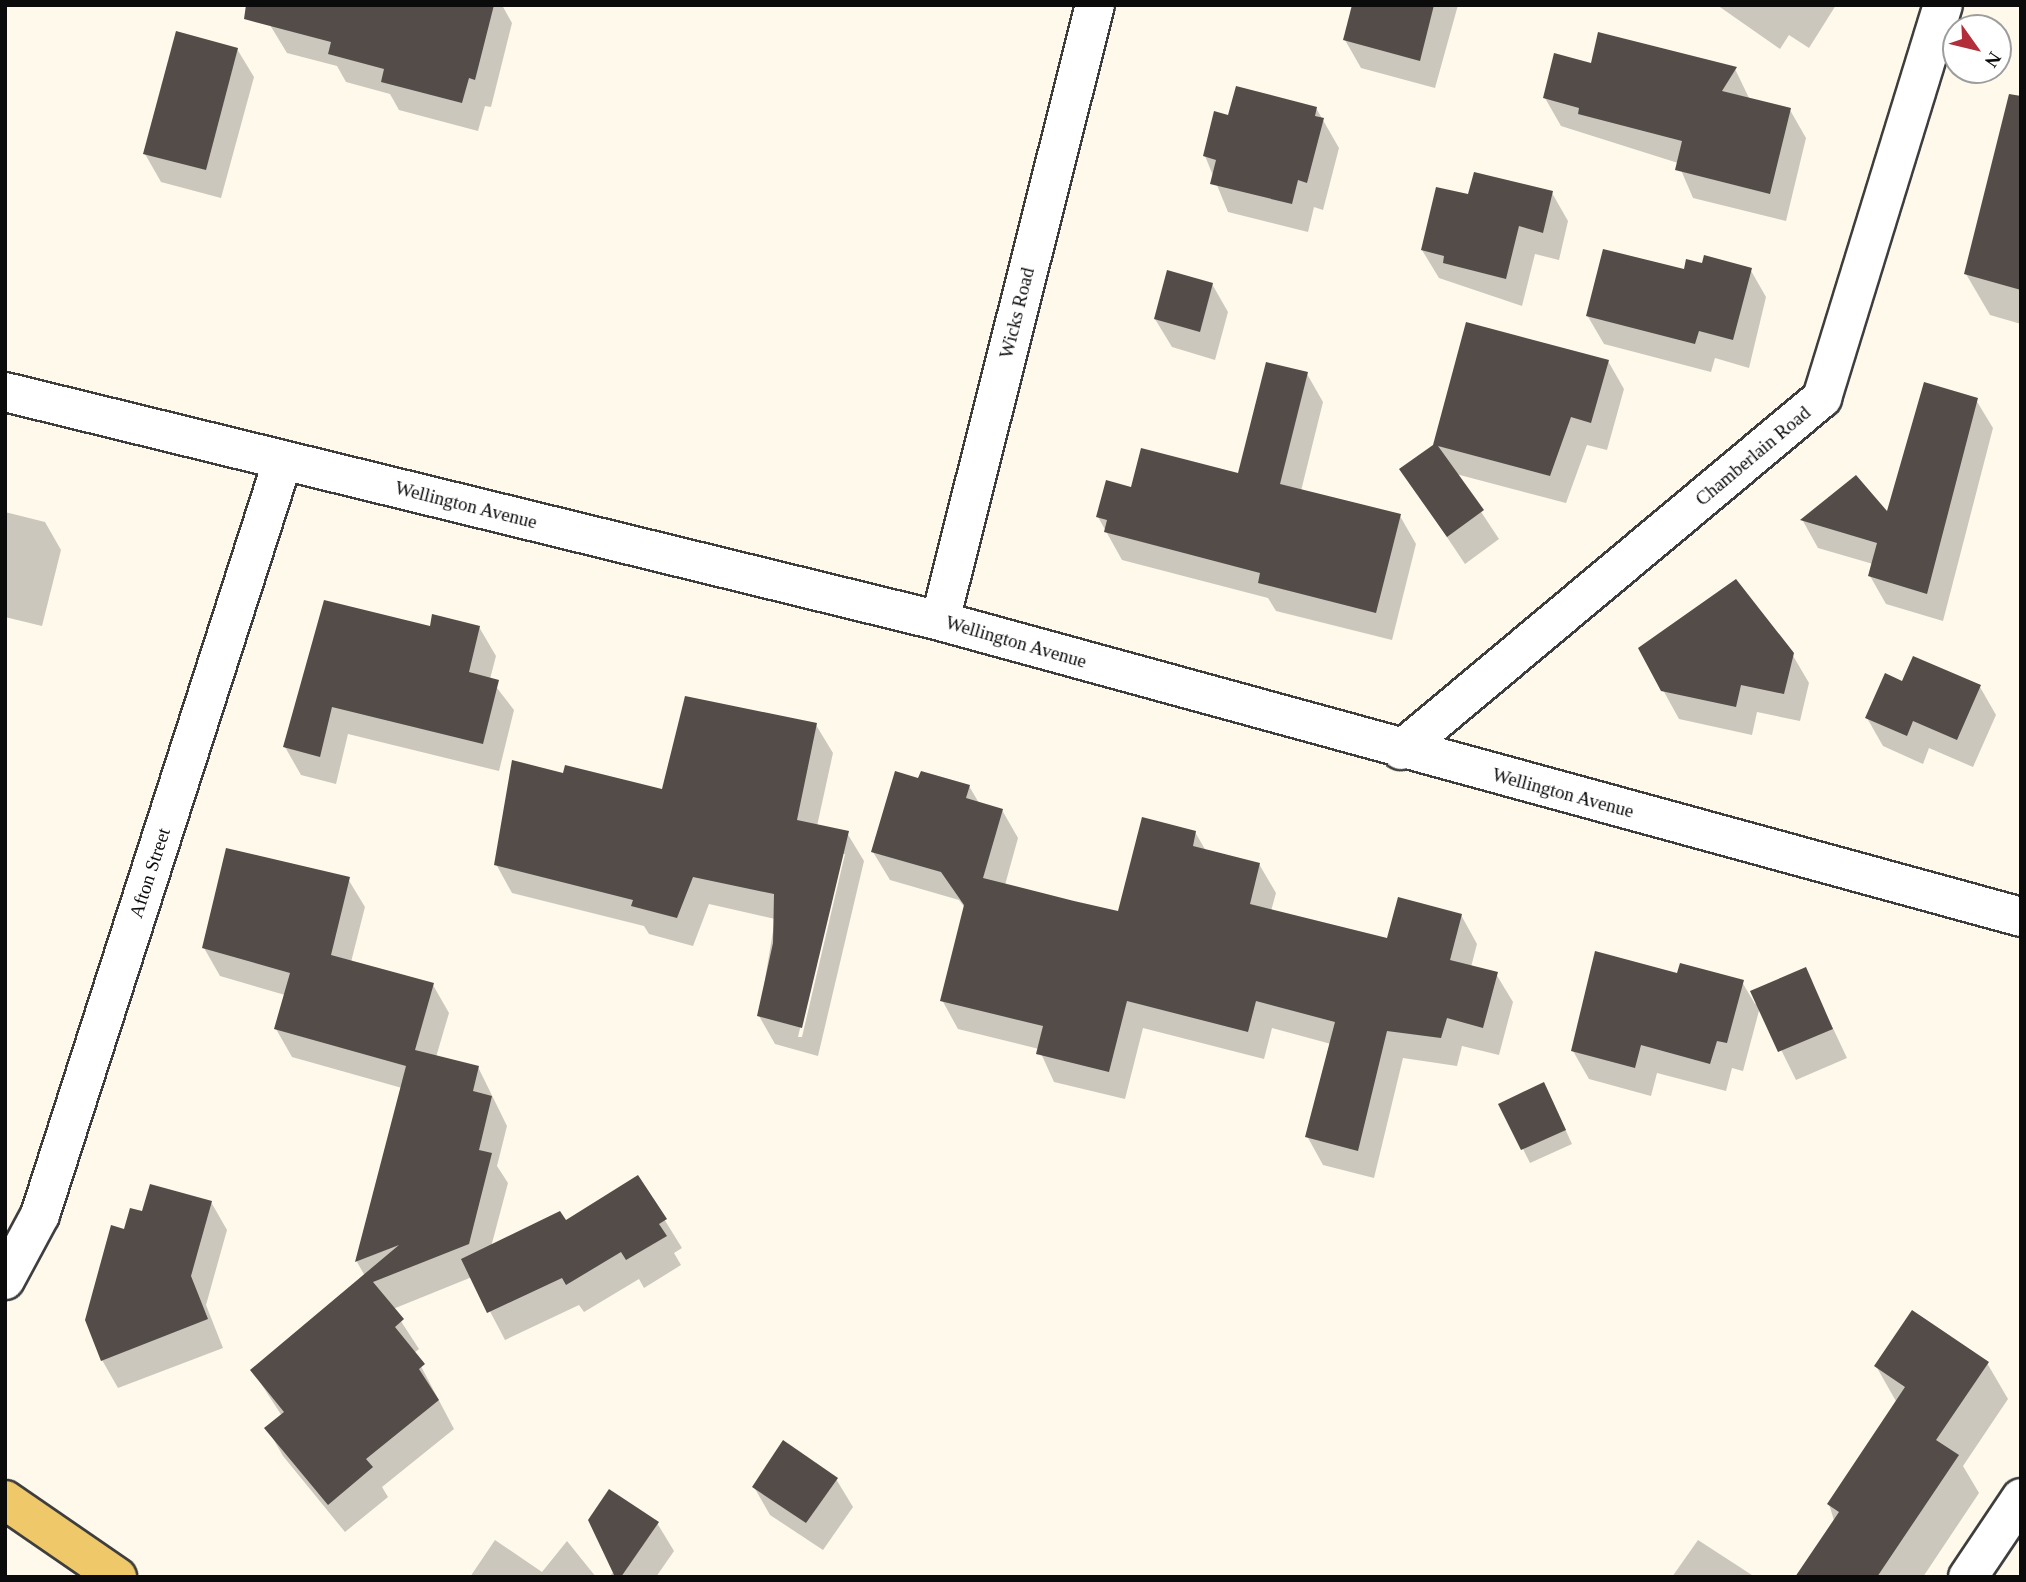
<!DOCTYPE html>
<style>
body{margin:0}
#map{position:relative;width:2026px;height:1582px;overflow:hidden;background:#fef9eb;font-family:Georgia,serif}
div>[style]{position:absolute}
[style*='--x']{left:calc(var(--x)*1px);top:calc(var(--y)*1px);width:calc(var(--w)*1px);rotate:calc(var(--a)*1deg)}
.shadow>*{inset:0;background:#0003}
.building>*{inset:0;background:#534c49}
.roads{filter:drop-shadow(2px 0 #3e3e3e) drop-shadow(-2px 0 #3e3e3e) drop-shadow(0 2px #3e3e3e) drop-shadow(0 -2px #3e3e3e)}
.minor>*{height:38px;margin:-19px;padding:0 19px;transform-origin:19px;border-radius:19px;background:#fff}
.major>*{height:38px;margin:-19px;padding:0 19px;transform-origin:19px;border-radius:19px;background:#efc86a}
span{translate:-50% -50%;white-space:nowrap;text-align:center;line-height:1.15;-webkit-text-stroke:7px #fff;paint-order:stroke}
.street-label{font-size:19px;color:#0b0b0b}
.frame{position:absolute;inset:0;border:7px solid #0b0b0b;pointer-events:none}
.north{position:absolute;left:1942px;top:14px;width:70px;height:70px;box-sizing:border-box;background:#fff;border:2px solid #9d9d9d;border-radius:50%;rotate:124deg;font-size:19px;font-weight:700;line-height:28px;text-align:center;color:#0b0b0b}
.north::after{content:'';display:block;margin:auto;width:24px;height:32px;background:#b12e3a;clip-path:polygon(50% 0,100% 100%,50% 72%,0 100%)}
</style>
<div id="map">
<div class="shadow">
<div style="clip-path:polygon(276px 5px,502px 5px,512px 23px,491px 107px,485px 106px,478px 131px,399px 110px,390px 94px,346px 82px,337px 66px,287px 53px,270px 25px)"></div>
<div style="clip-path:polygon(1346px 5px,1458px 5px,1435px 88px,1361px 68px,1345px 40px,1354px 8px)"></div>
<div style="clip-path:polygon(1717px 5px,1836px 5px,1809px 48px,1789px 35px,1780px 49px)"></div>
<div style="clip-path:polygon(237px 49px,254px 77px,221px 198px,161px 182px,145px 154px)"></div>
<div style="clip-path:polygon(1592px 65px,1735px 69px,1750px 100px,1790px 110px,1806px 138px,1786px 221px,1693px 198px,1678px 163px,1561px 126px,1545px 98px)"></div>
<div style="clip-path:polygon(1316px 108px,1339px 148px,1323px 210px,1314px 207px,1308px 232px,1228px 212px,1205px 156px,1229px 117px)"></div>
<div style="clip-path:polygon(2021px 154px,2021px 324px,1990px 315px,1966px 274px)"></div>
<div style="clip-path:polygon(1552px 193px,1568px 221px,1559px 260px,1535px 254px,1522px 306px,1439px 278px,1422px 250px,1469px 197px)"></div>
<div style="clip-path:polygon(1703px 265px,1750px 269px,1766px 297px,1749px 368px,1715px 358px,1711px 372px,1604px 344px,1587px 315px)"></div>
<div style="clip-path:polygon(1212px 284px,1228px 312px,1215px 360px,1172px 347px,1155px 319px)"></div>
<div style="clip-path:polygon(1608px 361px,1624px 389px,1607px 450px,1587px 445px,1566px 503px,1456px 474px,1499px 539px,1465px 564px,1402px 470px,1435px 446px)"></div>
<div style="clip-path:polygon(1307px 374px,1323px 402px,1301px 491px,1400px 516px,1416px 544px,1392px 640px,1276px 611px,1268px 598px,1122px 560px,1098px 517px,1133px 489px,1240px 475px)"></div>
<div style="clip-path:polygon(1976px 400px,1993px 428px,1943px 621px,1886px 604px,1870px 576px,1873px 564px,1818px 548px,1803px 521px,1856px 477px,1888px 514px)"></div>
<div style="clip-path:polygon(5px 512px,45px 522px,61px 550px,42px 626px,5px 617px)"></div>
<div style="clip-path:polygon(325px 602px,431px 628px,479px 627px,496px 656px,490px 679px,514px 710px,499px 771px,348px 734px,336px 784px,301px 775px,285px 747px)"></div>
<div style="clip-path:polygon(1792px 654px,1809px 683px,1800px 721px,1757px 712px,1752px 735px,1679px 719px,1663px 690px)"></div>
<div style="clip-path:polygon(1903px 683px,1980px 687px,1996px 715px,1973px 767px,1929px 748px,1923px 764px,1883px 746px,1867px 718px)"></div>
<div style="clip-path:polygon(evenodd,816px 725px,833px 753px,817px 826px,847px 833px,864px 861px,818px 1056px,775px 1044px,759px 1016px,775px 919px,709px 904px,693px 946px,649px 934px,644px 926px,512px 893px,496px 864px,564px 775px,663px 791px,816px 725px,841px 854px,845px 854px,802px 1037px,798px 1037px,841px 854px)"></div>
<div style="clip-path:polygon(919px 780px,969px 786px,979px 803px,1002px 810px,1018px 838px,1005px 885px,1120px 913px,1195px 832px,1206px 851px,1259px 864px,1276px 893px,1271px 911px,1388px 940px,1461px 915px,1477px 944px,1471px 967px,1496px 974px,1513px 1002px,1499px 1055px,1462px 1046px,1457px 1066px,1403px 1058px,1374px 1178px,1323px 1165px,1307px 1136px,1331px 1044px,1272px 1028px,1264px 1059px,1143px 1028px,1125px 1099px,1054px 1082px,1039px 1049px,958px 1029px,942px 1000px,965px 908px,959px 900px,890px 880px,873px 852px)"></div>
<div style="clip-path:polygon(348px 879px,365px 907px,351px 962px,433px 985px,449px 1013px,436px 1057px,478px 1067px,507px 1126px,497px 1166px,508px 1183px,491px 1247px,565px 1223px,638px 1177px,682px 1248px,674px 1253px,681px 1265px,644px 1288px,639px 1279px,584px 1312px,579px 1305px,505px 1340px,472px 1277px,393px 1309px,419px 1349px,414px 1353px,454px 1429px,382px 1487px,388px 1497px,345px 1532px,283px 1456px,267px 1428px,282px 1416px,252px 1370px,365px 1276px,357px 1262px,402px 1088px,292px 1057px,276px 1029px,285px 995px,220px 976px,204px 948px)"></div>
<div style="clip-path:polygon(1805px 969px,1847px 1058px,1796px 1080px,1760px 1007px,1743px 1071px,1732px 1068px,1726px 1091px,1657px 1073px,1651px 1096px,1589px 1079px,1573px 1051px,1678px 975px,1742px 982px,1755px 1004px)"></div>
<div style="clip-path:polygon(1551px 1098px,1572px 1144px,1530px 1163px,1501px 1105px)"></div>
<div style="clip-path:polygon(211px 1202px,227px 1230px,206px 1305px,223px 1348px,118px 1388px,102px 1360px,125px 1231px,144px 1214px)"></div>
<div style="clip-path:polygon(1987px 1363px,2008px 1399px,1963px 1466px,1979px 1493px,1923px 1577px,1851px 1577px,1829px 1504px,1897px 1403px,1876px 1366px)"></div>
<div style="clip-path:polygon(836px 1479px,853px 1507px,823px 1550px,770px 1515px,754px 1487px)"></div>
<div style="clip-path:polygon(657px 1523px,674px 1551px,656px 1577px,609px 1577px)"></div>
<div style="clip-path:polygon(495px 1540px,542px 1572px,567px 1541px,596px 1577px,470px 1577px)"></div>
<div style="clip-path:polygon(1698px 1540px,1755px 1577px,1672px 1577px)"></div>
</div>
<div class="building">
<div style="clip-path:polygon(246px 5px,494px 5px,475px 80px,469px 78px,462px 103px,381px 82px,384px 69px,328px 54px,331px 42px,244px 19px)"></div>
<div style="clip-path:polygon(1352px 5px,1434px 5px,1420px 61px,1343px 40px)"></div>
<div style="clip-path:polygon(176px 31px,238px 48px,206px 170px,143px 154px)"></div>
<div style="clip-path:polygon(1598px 32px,1737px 67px,1722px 91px,1791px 108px,1770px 194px,1675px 170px,1682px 141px,1578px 114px,1579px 108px,1543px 98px,1554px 53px,1591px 63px)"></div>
<div style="clip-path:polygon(1236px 86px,1317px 107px,1315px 116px,1324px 118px,1307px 183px,1298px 180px,1292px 204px,1210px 184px,1216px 160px,1203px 156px,1214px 111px,1228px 115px)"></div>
<div style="clip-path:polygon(2009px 94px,2021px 96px,2021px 290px,1964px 274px)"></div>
<div style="clip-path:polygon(1474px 172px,1553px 191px,1543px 233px,1519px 226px,1506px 279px,1443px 263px,1444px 256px,1421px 250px,1436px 187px,1468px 194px)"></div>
<div style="clip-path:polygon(1603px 249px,1684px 269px,1686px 259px,1702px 263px,1704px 255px,1752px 268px,1733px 340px,1699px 331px,1695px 344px,1586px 316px)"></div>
<div style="clip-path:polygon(1167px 270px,1213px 283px,1200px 332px,1154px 319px)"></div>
<div style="clip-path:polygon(1466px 322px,1609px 360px,1591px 423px,1571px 417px,1550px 476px,1438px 446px,1484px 510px,1447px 537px,1399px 469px,1433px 445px)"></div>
<div style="clip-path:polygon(1266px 362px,1308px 372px,1280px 484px,1401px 514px,1376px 613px,1258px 583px,1260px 573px,1104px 532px,1107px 520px,1096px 517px,1106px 480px,1131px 487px,1141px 448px,1238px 473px)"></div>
<div style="clip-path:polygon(1924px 382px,1978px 398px,1927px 594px,1868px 576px,1877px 543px,1800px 520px,1856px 475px,1887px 511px)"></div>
<div style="clip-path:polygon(1736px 579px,1794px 653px,1784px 694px,1741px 685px,1736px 707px,1661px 691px,1638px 648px)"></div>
<div style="clip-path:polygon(324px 600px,430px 626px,432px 614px,480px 626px,469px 672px,499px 680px,483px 744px,332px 707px,320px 757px,283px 747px)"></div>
<div style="clip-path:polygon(1913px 656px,1981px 685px,1957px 740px,1913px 721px,1907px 736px,1865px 718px,1885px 673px,1902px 681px)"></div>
<div style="clip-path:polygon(685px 696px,817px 723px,797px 820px,849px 831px,802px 1028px,757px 1016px,773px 943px,774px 894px,693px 877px,677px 918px,631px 906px,633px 900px,494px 865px,512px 760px,563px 773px,565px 765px,662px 789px)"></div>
<div style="clip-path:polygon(895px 771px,918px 778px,921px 771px,970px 785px,966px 798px,1003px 809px,983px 878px,1074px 901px,1118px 911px,1142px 817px,1196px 831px,1193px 846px,1260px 863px,1250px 904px,1387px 938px,1398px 897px,1462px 914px,1450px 960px,1498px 972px,1483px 1028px,1447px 1018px,1441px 1038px,1387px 1031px,1358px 1151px,1305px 1137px,1335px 1022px,1256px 1001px,1248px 1032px,1127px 1001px,1109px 1072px,1036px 1054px,1043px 1026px,940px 1001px,964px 905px,941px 872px,871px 852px)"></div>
<div style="clip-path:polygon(226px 848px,350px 877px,331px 955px,434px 983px,415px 1050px,479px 1066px,473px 1091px,492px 1096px,479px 1150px,492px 1153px,469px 1244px,373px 1282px,404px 1319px,395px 1327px,425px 1364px,419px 1369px,439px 1400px,366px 1459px,373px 1467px,328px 1505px,264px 1428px,284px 1412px,250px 1370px,399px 1245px,355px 1262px,406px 1066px,274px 1029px,290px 973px,202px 948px)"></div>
<div style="clip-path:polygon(1595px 951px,1677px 973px,1680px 963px,1744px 980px,1727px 1043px,1717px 1041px,1710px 1064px,1641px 1045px,1635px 1068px,1571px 1051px)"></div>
<div style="clip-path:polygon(1806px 967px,1833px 1029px,1778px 1052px,1750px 991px)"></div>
<div style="clip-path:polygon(1544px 1082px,1566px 1130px,1521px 1150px,1498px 1104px)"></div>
<div style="clip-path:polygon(638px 1175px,667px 1219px,659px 1224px,667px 1236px,626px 1260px,621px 1252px,566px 1285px,562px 1278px,487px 1313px,461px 1259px,560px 1211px,566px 1220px)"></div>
<div style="clip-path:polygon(150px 1184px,212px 1201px,191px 1276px,208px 1319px,101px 1361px,85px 1320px,111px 1225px,124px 1229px,130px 1208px,142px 1211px)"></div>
<div style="clip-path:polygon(1912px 1310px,1989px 1362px,1936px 1440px,1959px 1455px,1877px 1577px,1795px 1577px,1839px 1512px,1827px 1504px,1905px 1387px,1874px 1366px)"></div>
<div style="clip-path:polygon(783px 1440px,838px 1478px,806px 1523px,752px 1487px)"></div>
<div style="clip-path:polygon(609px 1489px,659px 1522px,621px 1577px,615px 1577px,588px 1520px)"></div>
</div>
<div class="roads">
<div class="minor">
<div style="--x:5;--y:392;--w:963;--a:13.76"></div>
<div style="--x:940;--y:621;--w:1121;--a:15.31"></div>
<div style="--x:940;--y:621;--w:635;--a:-75.88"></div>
<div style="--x:1401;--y:750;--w:549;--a:-39.9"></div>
<div style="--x:1822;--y:398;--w:411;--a:-72.9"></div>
<div style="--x:5;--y:1280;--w:74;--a:-61.7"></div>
<div style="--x:40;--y:1215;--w:793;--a:-72.16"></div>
<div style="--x:1968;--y:1577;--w:95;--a:-56.1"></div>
</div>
<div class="major">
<div style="--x:5;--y:1500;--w:136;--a:34.5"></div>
</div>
</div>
<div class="street-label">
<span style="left:1017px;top:313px;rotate:-76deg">Wicks Road</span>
<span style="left:1753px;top:456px;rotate:-40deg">Chamberlain Road</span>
<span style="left:466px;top:505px;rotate:14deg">Wellington Avenue</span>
<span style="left:1016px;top:642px;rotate:16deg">Wellington Avenue</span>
<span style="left:1563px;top:793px;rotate:15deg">Wellington Avenue</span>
<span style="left:150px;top:873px;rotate:-72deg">Afton Street</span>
</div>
<div class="frame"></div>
<div class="north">N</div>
</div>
